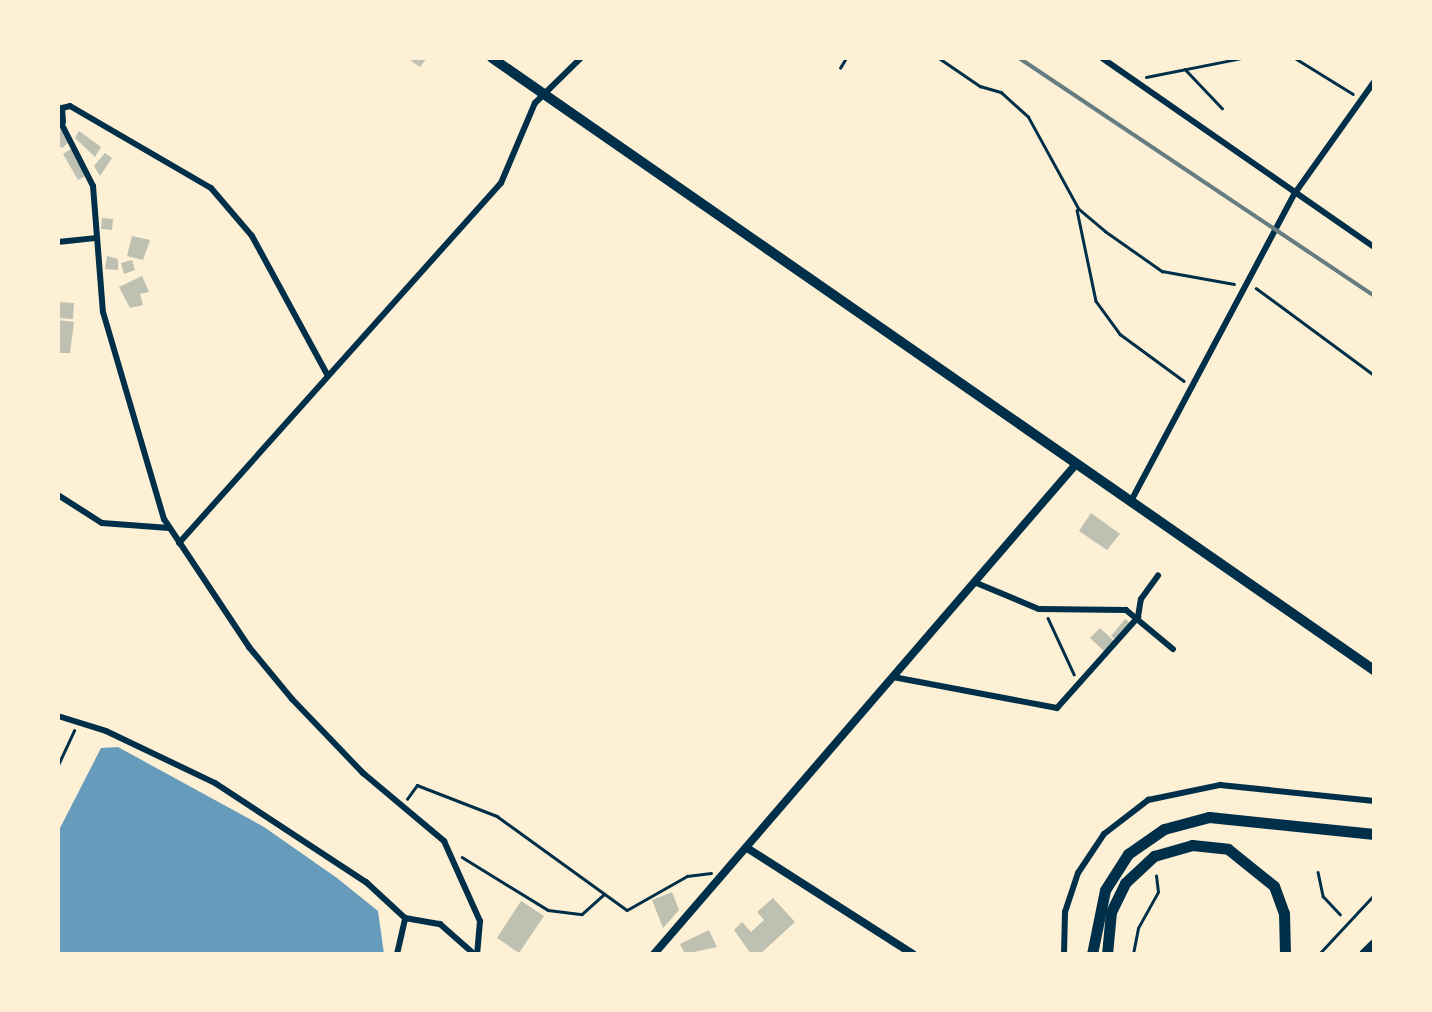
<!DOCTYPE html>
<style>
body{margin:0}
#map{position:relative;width:1432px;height:1012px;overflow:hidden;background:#fdf0d5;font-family:"Open Sans",sans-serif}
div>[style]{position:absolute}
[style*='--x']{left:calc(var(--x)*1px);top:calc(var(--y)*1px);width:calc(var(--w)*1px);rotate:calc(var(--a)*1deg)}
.water>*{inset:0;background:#669bbc}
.building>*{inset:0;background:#bec0b2}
.path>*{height:2.5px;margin:-1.25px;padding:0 1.25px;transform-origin:1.25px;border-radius:1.25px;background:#003049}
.service>*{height:2.5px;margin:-1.25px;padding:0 1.25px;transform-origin:1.25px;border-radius:1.25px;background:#003049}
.minor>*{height:6px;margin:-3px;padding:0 3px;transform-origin:3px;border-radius:3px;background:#003049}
.tertiary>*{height:8px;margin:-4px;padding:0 4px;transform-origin:4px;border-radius:4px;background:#003049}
.primary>*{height:10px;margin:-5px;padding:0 5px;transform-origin:5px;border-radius:5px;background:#003049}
.motorway>*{height:11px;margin:-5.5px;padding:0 5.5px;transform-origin:5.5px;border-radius:5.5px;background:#003049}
.rail>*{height:4px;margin:-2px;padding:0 2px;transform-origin:2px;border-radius:2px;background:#657d81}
span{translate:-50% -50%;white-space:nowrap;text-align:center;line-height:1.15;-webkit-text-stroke:9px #fdf0d5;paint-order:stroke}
.frame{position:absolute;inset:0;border:60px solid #fdf0d5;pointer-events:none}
</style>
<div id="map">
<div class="water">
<div style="clip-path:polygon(118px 747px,264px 827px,337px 878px,378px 911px,384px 954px,58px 954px,58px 832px,101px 748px)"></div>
</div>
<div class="building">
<div style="clip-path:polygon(407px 58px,427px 58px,420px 67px)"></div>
<div style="clip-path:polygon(58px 125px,69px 142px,62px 148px,58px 144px)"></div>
<div style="clip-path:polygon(79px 131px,101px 147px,95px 157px,75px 138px)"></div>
<div style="clip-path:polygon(71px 149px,86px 176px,78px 180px,63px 154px)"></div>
<div style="clip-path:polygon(105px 153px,112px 158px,100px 176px,94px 166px)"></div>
<div style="clip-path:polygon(102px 218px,113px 219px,112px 230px,101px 229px)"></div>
<div style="clip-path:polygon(132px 236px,150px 240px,143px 260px,127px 256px)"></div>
<div style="clip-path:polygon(107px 256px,118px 259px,118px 270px,105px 269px)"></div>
<div style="clip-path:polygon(132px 260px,135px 270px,124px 274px,121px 263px)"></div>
<div style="clip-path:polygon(142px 276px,149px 292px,140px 294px,143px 305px,130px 308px,119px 287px)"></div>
<div style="clip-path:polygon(58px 302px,74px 303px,73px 319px,58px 318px)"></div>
<div style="clip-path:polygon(58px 320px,74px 322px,70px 353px,58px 353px)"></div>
<div style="clip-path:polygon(1091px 513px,1120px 534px,1107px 550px,1079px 531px)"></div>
<div style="clip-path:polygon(1125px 619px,1130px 623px,1116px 640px,1111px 636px)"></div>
<div style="clip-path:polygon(1100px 628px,1114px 641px,1105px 652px,1090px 638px)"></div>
<div style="clip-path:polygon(672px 892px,679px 910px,663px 928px,652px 900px)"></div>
<div style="clip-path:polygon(773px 898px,795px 922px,760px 954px,751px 954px,734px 930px,742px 922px,751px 932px,764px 920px,757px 912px)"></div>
<div style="clip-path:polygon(521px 901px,544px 916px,519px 953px,497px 938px)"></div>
<div style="clip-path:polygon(709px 930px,717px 947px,685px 954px,680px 944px)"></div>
</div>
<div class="path">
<div style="--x:939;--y:58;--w:50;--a:34.3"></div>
<div style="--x:980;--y:86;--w:22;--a:16"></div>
<div style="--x:1001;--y:92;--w:36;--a:42"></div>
<div style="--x:1028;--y:116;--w:106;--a:61.3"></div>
<div style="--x:1079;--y:209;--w:34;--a:40"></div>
<div style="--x:1105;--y:231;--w:70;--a:35.1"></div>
<div style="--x:1162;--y:271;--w:73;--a:10.2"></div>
<div style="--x:1295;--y:58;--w:68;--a:31.8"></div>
<div style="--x:840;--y:68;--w:12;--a:-59"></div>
<div style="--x:1185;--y:69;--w:54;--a:46.5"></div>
<div style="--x:1146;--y:77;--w:98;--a:-11.2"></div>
<div style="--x:1077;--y:210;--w:93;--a:78.2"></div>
<div style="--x:1096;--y:301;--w:41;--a:54"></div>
<div style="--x:1120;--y:334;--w:79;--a:36.3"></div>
<div style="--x:1256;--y:288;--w:147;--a:36.4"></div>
<div style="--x:1048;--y:618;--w:62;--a:65.1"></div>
<div style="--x:58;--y:765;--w:38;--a:-65"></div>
<div style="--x:58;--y:792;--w:9;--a:90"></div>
<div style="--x:407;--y:799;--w:17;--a:-54"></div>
<div style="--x:417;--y:785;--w:86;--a:21.2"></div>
<div style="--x:497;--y:816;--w:160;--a:35.9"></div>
<div style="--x:627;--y:910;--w:69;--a:-29.5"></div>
<div style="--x:687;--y:876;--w:24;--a:-7"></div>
<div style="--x:462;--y:857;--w:101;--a:31.6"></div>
<div style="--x:548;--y:910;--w:34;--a:7"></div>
<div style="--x:582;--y:914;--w:28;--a:-42"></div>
<div style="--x:1318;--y:872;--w:25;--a:78"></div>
<div style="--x:1323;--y:896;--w:25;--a:47"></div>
<div style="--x:1133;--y:954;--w:26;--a:-79"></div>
<div style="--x:1138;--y:928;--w:41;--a:-60.9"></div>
<div style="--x:1158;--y:892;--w:16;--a:-97"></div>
</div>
<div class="service">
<div style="--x:1319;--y:954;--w:81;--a:-47"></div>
</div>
<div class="minor">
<div style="--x:1102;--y:58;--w:331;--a:34.8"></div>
<div style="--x:58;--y:117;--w:77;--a:63.1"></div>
<div style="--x:93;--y:186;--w:126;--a:85.5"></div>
<div style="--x:103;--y:312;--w:216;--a:73.6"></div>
<div style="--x:164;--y:519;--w:154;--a:56.4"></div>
<div style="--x:249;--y:647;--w:67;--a:50.4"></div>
<div style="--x:292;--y:699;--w:103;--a:46.2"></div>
<div style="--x:363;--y:773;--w:106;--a:40"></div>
<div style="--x:444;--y:841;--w:88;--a:65.8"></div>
<div style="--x:480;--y:921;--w:33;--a:95"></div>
<div style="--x:63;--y:122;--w:14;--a:-94"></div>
<div style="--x:62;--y:108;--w:8;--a:-14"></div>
<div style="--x:70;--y:106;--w:163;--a:30.2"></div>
<div style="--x:211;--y:188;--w:63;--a:49.5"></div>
<div style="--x:252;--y:236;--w:159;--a:61.5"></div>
<div style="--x:58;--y:242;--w:37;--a:-6"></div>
<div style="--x:58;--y:495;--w:52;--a:32.5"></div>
<div style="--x:102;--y:523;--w:67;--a:4.3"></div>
<div style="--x:1131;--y:501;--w:349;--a:-62"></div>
<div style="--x:1295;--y:193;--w:136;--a:-54.6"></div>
<div style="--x:179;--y:543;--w:483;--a:-48.2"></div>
<div style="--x:501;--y:183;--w:87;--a:-67"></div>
<div style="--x:535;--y:103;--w:64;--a:-44.4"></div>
<div style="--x:974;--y:582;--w:70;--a:22.6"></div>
<div style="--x:1039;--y:609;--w:87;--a:0.7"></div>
<div style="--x:1126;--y:610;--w:61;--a:39.7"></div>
<div style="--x:893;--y:677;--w:167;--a:10.7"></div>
<div style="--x:1057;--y:708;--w:122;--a:-48.3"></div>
<div style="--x:1138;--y:617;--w:18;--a:-81"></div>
<div style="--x:1141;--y:599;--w:29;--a:-54"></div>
<div style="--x:58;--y:716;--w:50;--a:17.4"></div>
<div style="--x:106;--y:731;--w:121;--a:25.5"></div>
<div style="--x:215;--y:783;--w:181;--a:33.3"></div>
<div style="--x:366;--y:882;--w:53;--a:42.7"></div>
<div style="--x:397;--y:954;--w:37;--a:-77"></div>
<div style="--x:405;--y:918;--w:36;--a:10"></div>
<div style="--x:440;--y:924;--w:45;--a:41.4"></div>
<div style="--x:1064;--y:954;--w:42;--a:-88.6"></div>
<div style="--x:1065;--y:912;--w:41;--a:-71.6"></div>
<div style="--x:1078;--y:873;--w:47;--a:-56.3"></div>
<div style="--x:1104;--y:834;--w:56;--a:-37.7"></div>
<div style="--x:1148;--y:800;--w:74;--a:-11.8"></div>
<div style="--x:1220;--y:785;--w:155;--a:5.9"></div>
</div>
<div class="tertiary">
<div style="--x:747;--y:848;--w:197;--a:32.6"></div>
<div style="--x:654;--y:954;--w:647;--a:-49.26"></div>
</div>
<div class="primary">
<div style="--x:492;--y:58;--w:1074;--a:34.76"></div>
</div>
<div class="motorway">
<div style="--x:1092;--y:954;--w:65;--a:-78.5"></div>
<div style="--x:1105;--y:890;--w:43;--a:-57.4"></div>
<div style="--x:1128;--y:854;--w:44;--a:-34.8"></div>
<div style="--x:1164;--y:829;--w:47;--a:-14.9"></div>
<div style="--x:1209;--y:817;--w:166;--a:5.9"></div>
<div style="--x:1107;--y:954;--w:42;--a:-84.6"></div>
<div style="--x:1111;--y:912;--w:32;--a:-64"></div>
<div style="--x:1125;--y:883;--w:40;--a:-43"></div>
<div style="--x:1154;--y:856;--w:40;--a:-16"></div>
<div style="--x:1192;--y:845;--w:36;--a:6"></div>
<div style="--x:1228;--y:849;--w:59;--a:38.8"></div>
<div style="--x:1274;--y:886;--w:29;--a:70"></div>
<div style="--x:1284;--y:913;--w:41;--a:88.6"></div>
<div style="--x:1364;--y:954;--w:14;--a:-45"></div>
</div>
<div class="rail">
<div style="--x:1019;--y:58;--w:427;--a:33.8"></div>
</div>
<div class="frame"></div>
</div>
